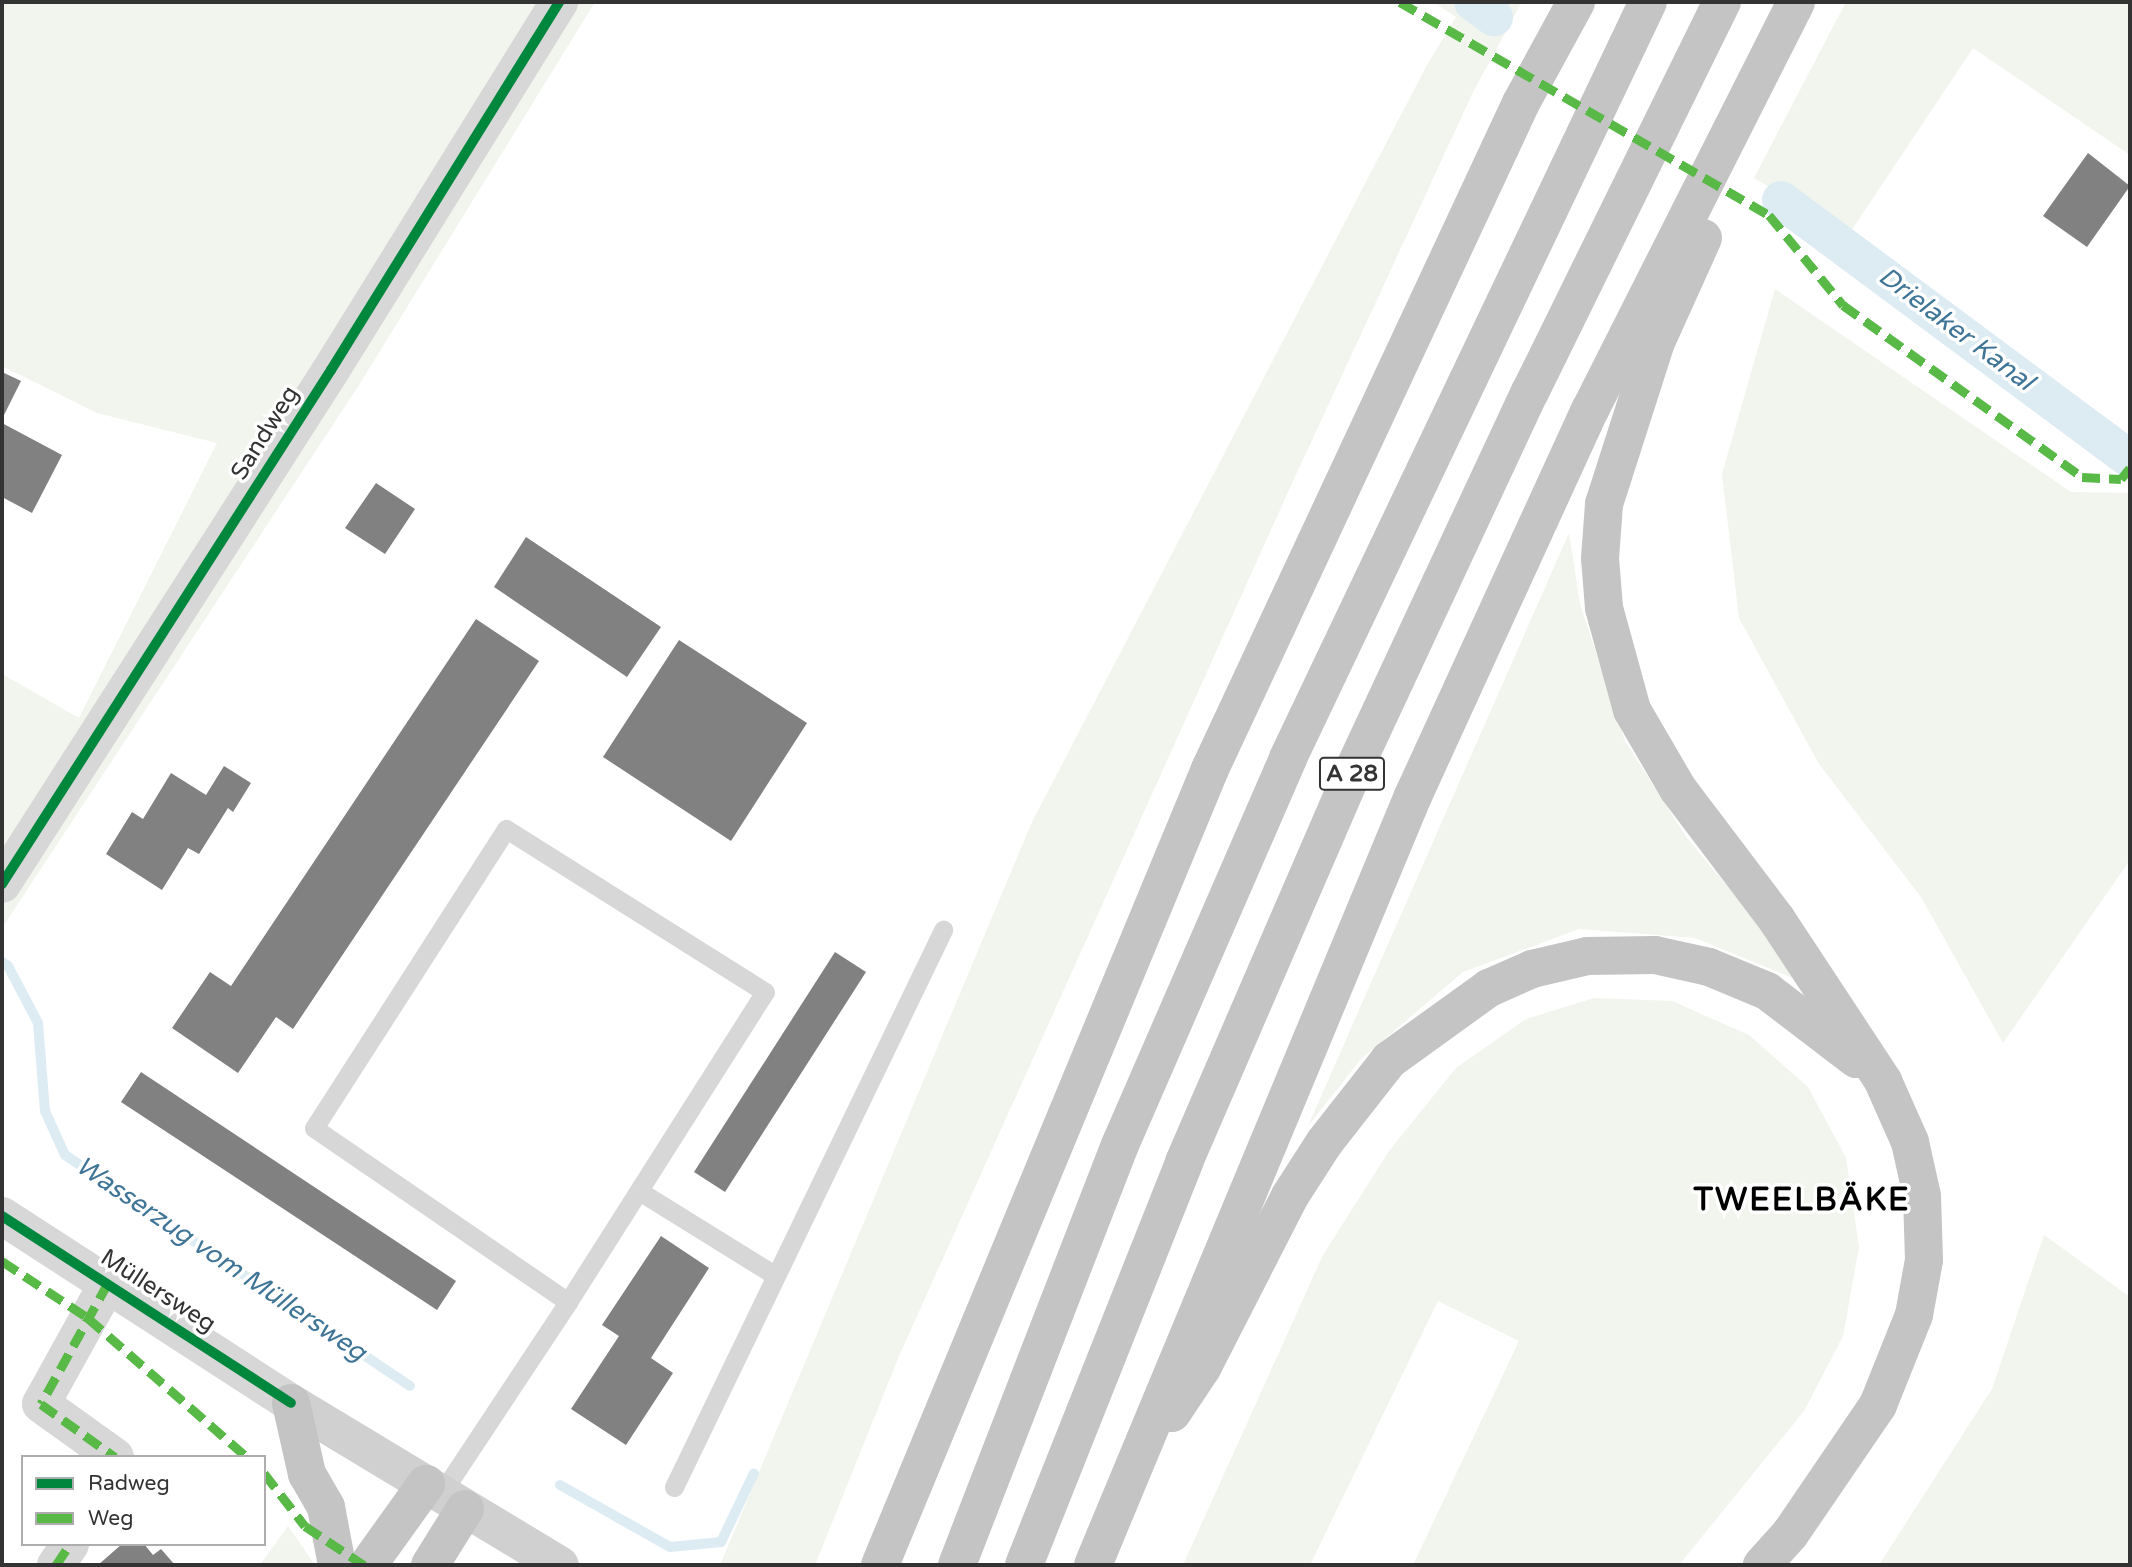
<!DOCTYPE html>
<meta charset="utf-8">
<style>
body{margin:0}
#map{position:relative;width:2132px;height:1567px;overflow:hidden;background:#fff;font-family:"Varela Round",sans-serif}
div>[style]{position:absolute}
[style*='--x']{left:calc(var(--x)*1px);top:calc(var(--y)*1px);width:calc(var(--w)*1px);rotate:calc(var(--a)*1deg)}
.green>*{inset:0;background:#f1f5ed}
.stream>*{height:10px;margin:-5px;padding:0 5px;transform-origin:5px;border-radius:5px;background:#ddebf3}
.canal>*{height:38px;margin:-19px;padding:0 19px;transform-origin:19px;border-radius:19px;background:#ddebf3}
.building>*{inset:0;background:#818181}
.service>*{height:19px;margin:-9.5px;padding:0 9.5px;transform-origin:9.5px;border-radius:9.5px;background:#d7d7d7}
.minor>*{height:38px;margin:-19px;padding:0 19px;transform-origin:19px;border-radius:19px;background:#d7d7d7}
.tertiary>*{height:38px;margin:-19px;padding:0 19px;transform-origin:19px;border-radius:19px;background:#d7d7d7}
.secondary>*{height:38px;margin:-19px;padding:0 19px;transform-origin:19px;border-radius:19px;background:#d0d0d0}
.motorway>*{height:38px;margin:-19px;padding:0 19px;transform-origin:19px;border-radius:19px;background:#c4c4c4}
.quiet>*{height:9px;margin-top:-4.5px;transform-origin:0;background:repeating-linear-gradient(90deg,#58b947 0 18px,transparent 0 27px)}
.cycleway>*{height:10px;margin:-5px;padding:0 5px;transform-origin:5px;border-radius:5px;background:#00873e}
span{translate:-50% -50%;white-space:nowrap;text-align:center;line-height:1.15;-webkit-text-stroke:7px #fff;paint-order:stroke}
.shield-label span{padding:2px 5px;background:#fff;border:2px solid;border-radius:5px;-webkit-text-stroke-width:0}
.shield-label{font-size:23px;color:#333;font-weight:700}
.street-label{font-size:24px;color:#333}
.water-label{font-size:26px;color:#3f7597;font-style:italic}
.district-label{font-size:32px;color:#000;font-weight:700;letter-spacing:2px}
.frame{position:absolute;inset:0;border:4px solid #333;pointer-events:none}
.legend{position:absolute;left:21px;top:1455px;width:245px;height:91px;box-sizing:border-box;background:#fff;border:2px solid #adadad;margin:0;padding:9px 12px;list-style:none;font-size:21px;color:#333}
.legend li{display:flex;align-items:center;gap:14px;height:35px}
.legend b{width:35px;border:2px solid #adadad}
</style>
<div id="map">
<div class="green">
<div style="clip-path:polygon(2px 2px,595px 2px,359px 385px,4px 925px,2px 674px,79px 718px,217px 443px,97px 413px,2px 366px)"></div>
<div style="clip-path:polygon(1433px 2px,1522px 2px,1474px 90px,1288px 492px,899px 1356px,815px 1565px,720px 1565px,1032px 822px,1427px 65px,1456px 17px)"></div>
<div style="clip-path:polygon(1846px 2px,2130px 2px,2130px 155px,1973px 48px,1849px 234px,1754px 178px)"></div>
<div style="clip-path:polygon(1775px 289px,2071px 492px,2130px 493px,2130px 860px,2003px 1043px,1921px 897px,1819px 764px,1739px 618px,1722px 474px)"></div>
<div style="clip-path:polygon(1569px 533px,1580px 604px,1625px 741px,1687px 838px,1810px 985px,1695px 938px,1579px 929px,1463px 972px,1361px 1059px,1308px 1126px)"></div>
<div style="clip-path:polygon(1594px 998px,1672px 1001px,1749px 1035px,1808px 1087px,1846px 1158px,1859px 1247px,1843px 1336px,1804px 1411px,1679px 1565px,1413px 1565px,1519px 1341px,1438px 1301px,1310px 1565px,1183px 1565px,1323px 1255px,1389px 1151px,1456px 1068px,1526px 1019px)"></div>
<div style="clip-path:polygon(2044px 1235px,2130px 1297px,2130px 1565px,1879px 1565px,1992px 1389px)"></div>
<div style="clip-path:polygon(288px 1526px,315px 1565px,260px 1565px)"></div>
</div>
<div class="stream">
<div style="--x:2;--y:962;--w:7;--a:34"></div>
<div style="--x:8;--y:966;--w:64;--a:62.2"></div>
<div style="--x:38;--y:1023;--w:88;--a:85.5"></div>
<div style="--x:45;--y:1111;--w:48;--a:65.6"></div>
<div style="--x:65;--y:1155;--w:415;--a:33.8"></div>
<div style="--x:560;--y:1485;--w:126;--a:29.4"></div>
<div style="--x:670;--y:1547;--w:51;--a:-5.6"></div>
<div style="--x:721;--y:1542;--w:76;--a:-64.4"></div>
</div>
<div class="canal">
<div style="--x:1473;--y:2;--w:26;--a:36"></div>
<div style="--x:1781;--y:200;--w:435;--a:36.6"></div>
</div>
<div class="building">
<div style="clip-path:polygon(2088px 153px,2130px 186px,2087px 247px,2043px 216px)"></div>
<div style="clip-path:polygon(2px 372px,21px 381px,2px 419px)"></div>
<div style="clip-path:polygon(2px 423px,62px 455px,32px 513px,2px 497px)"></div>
<div style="clip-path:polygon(376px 483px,415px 509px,385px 554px,345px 528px)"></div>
<div style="clip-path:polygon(526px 537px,661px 627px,627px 677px,494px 587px)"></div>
<div style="clip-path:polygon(476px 619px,539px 661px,293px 1029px,276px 1017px,238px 1073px,172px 1028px,210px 972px,231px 986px)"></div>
<div style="clip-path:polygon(679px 640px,807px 723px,731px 841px,603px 757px)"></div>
<div style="clip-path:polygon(224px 766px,251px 783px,233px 812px,228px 808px,199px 854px,188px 848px,162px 890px,106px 854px,132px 812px,143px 819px,171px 773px,206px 795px)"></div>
<div style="clip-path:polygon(835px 952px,866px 972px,725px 1192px,694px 1172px)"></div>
<div style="clip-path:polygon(141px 1072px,456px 1281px,437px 1310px,121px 1102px)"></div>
<div style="clip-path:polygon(661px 1236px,709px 1268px,651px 1358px,673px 1373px,626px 1445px,571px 1409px,619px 1336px,602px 1325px)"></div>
<div style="clip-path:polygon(122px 1544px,144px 1544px,153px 1555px,161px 1549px,175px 1565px,98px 1565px)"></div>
</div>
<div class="service">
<div style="--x:639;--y:1191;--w:161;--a:31.8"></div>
<div style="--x:674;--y:1487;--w:619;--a:-64.22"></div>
<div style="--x:441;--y:1494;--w:230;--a:-56.5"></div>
<div style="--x:568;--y:1302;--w:367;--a:-57.6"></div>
<div style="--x:765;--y:992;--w:306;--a:-147.8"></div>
<div style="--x:506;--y:829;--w:355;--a:122.7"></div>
<div style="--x:314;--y:1128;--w:308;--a:34.4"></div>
</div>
<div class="minor">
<div style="--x:2;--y:884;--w:610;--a:-57.38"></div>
<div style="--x:331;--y:370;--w:433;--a:-58.2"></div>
<div style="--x:108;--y:1283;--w:138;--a:119"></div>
<div style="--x:41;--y:1404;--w:91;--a:35.6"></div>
<div style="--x:56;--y:1565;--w:25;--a:-56"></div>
</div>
<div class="tertiary">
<div style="--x:2;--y:1216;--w:344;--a:32.9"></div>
</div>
<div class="secondary">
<div style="--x:291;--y:1403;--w:314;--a:31.1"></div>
</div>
<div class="motorway">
<div style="--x:1703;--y:238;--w:114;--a:114.3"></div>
<div style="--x:1656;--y:342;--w:170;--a:107.8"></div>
<div style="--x:1604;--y:504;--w:54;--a:94.2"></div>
<div style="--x:1600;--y:558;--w:50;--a:85.4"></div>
<div style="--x:1604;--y:608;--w:106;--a:74.6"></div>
<div style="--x:1632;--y:710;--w:91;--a:59.8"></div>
<div style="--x:1678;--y:789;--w:164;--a:52.9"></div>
<div style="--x:1777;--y:920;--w:193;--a:56.6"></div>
<div style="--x:1883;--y:1081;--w:67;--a:66.1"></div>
<div style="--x:1910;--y:1142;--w:55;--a:77.5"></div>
<div style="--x:1922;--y:1196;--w:64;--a:88.2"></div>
<div style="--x:1924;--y:1260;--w:56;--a:100.3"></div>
<div style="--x:1914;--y:1315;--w:97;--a:111.8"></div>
<div style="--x:1878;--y:1405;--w:156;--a:124.3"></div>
<div style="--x:1790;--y:1534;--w:42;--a:132.1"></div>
<div style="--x:291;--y:1403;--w:73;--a:77.3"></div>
<div style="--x:307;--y:1474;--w:38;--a:60"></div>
<div style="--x:326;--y:1507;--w:59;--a:79.3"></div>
<div style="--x:1172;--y:1413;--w:54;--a:-56.3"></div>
<div style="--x:1202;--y:1368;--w:193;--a:-62.9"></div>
<div style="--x:1290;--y:1196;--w:63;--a:-57.3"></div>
<div style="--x:1324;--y:1143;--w:105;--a:-51.9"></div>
<div style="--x:1389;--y:1060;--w:123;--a:-35.8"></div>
<div style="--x:1489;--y:988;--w:47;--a:-23.8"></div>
<div style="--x:1532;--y:969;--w:57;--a:-13.3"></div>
<div style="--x:1587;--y:956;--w:68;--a:-0.8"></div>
<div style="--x:1655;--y:955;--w:55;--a:12.5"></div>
<div style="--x:1709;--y:967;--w:63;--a:22.5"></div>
<div style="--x:1767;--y:991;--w:112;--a:37.4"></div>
<div style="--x:368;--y:1565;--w:100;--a:-54.4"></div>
<div style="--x:430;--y:1565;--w:66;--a:-58"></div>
<div style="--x:880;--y:1565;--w:862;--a:-67.48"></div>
<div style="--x:1210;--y:769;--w:735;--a:-64.97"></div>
<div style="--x:1521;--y:103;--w:115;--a:-61.4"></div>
<div style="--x:957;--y:1565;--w:451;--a:-68.8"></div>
<div style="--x:1120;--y:1145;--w:422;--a:-66.5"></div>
<div style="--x:1288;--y:758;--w:837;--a:-64.54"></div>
<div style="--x:1024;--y:1565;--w:434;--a:-68.3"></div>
<div style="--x:1184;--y:1162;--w:424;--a:-66.6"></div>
<div style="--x:1352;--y:773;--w:421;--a:-65"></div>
<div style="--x:1530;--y:392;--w:435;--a:-63.8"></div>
<div style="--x:1093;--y:1565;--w:833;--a:-67.41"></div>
<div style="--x:1413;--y:796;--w:425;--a:-65.4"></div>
<div style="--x:1590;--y:410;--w:457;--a:-63.2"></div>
</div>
<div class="quiet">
<div style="--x:1400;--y:2;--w:426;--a:30"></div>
<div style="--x:1769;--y:215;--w:117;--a:50.6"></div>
<div style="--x:1843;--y:305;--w:294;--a:35.7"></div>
<div style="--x:2082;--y:477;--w:39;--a:3"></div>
<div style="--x:2121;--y:479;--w:14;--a:-51"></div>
<div style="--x:2;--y:1261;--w:103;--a:33.5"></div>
<div style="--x:88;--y:1318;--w:211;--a:41.2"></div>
<div style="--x:108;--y:1283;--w:138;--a:119"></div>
<div style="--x:41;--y:1404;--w:91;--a:35.6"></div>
<div style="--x:264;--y:1473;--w:67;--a:52.3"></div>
<div style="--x:305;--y:1526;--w:71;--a:33.5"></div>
<div style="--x:56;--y:1565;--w:25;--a:-56"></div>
</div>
<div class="cycleway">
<div style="--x:2;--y:884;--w:610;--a:-57.38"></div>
<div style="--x:331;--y:370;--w:433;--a:-58.2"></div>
<div style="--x:2;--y:1216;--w:344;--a:32.9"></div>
</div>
<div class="shield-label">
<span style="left:1352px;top:774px">A 28</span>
</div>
<div class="street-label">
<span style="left:265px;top:433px;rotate:-58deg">Sandweg</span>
<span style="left:158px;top:1291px;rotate:33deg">Müllersweg</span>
</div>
<div class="water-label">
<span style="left:1956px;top:329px;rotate:37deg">Drielaker Kanal</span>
<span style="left:221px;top:1259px;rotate:34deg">Wasserzug vom Müllersweg</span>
</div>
<div class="district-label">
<span style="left:1802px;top:1200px">TWEELBÄKE</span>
</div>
<div class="frame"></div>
<ul class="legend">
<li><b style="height:9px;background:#00873e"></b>Radweg</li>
<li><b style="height:9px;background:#58b947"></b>Weg</li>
</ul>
</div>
